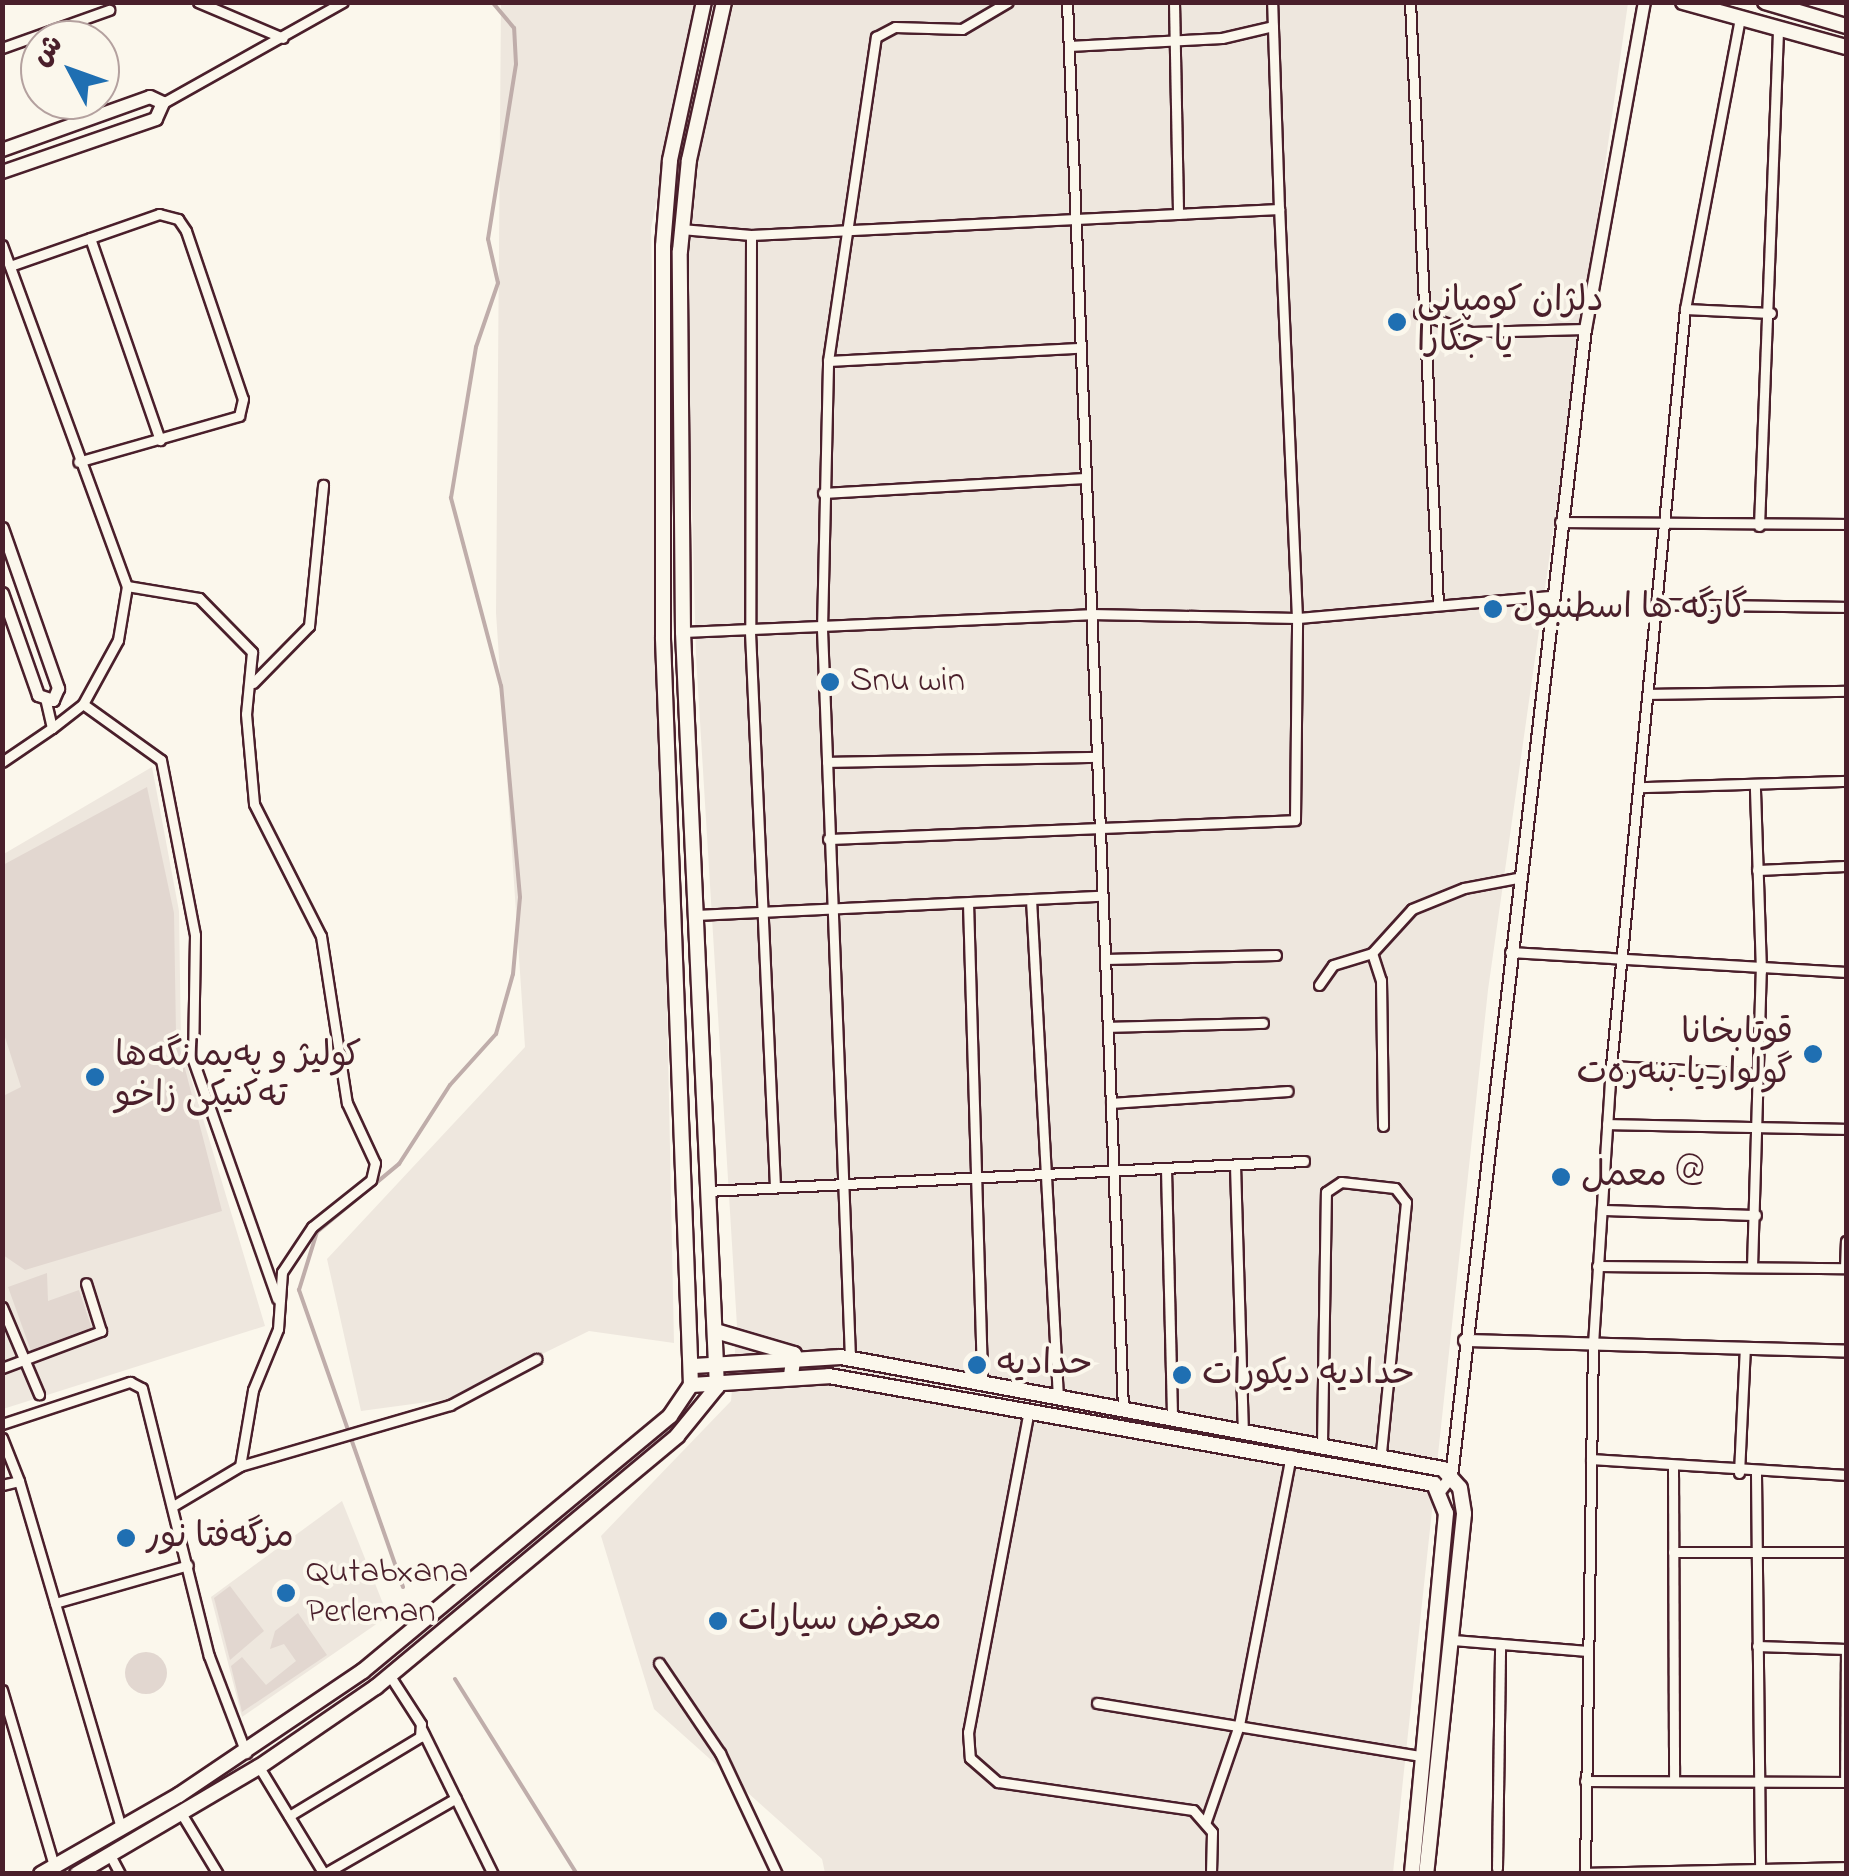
<!DOCTYPE html>
<meta charset="utf-8">
<style>
body{margin:0}
#map{position:relative;width:1849px;height:1876px;overflow:hidden;background:#fbf7ec;font-family:"Indie Flower","Playpen Sans Arabic",sans-serif}
div>[style]{position:absolute}
[style*='--x']{left:calc(var(--x)*1px);top:calc(var(--y)*1px);width:calc(var(--w)*1px);rotate:calc(var(--a)*1deg)}
.built>*{inset:0;background:#eee7de}
.green>*{inset:0;background:#e2d7d0}
.round{border-radius:50%}
.stream>*{height:4px;margin:-2px;padding:0 2px;transform-origin:2px;border-radius:2px;background:#bfadaa}
.roads{filter:drop-shadow(2px 0 #4a1f2b) drop-shadow(-2px 0 #4a1f2b) drop-shadow(0 2px #4a1f2b) drop-shadow(0 -2px #4a1f2b)}
.minor>*{height:9px;margin:-4.5px;padding:0 4.5px;transform-origin:4.5px;border-radius:4.5px;background:#fbf7ec}
.tertiary>*{height:11px;margin:-5.5px;padding:0 5.5px;transform-origin:5.5px;border-radius:5.5px;background:#fbf7ec}
.secondary>*{height:12px;margin:-6px;padding:0 6px;transform-origin:6px;border-radius:6px;background:#fbf7ec}
.primary>*{height:14px;margin:-7px;padding:0 7px;transform-origin:7px;border-radius:7px;background:#fbf7ec}
.dots>*{width:28px;height:28px;translate:-50% -50%;box-sizing:border-box;border:5px solid #fbf7ec;border-radius:50%}
span{translate:-50% -50%;white-space:nowrap;text-align:center;line-height:1.15;-webkit-text-stroke:8px #fbf7ec;paint-order:stroke}
.poi-label{font-size:35px;color:#4a1f2b}
.left{translate:0 -50%;text-align:left}
.right{translate:-100% -50%;text-align:right}
.frame{position:absolute;inset:0;border:5px solid #4a1f2b;pointer-events:none}
.north{position:absolute;left:20px;top:20px;width:100px;height:100px;box-sizing:border-box;background:#fbf7ec;border:2px solid #b4a19f;border-radius:50%;rotate:311deg;font-size:28px;font-weight:700;line-height:40px;text-align:center;color:#4a1f2b}
.north::after{content:'';display:block;margin:auto;width:35px;height:45px;background:#1f6fb2;clip-path:polygon(50% 0,100% 100%,50% 72%,0 100%)}
</style>
<div id="map">
<div class="built">
<div style="clip-path:polygon(501px 3px,698px 3px,651px 228px,674px 1343px,589px 1331px,450px 1399px,361px 1411px,327px 1259px,525px 1047px,496px 613px)"></div>
<div style="clip-path:polygon(734px 3px,1628px 3px,1488px 990px,1393px 1873px,825px 1873px,822px 1859px,654px 1709px,601px 1536px,731px 1401px,737px 1326px,696px 656px,684px 209px)"></div>
<div style="clip-path:polygon(152px 767px,179px 911px,181px 1045px,265px 1326px,3px 1409px,2px 855px)"></div>
<div style="clip-path:polygon(342px 1501px,388px 1616px,242px 1717px,211px 1597px)"></div>
</div>
<div class="green">
<div style="clip-path:polygon(147px 787px,174px 913px,176px 1034px,222px 1211px,25px 1270px,3px 1255px,3px 1096px,21px 1087px,3px 1031px,3px 865px)"></div>
<div style="clip-path:polygon(47px 1273px,48px 1301px,79px 1290px,92px 1329px,31px 1351px,8px 1287px)"></div>
<div style="clip-path:polygon(230px 1586px,264px 1631px,230px 1660px,214px 1598px)"></div>
<div style="clip-path:polygon(298px 1613px,327px 1655px,242px 1712px,231px 1666px,242px 1657px,266px 1685px,296px 1661px,284px 1644px,270px 1649px,275px 1631px)"></div>
<div class="round" style="left:125px;top:1652px;width:42px;height:42px"></div>
</div>
<div class="stream">
<div style="--x:403;--y:1587;--w:315;--a:-109.3"></div>
<div style="--x:299;--y:1290;--w:61;--a:-72.8"></div>
<div style="--x:317;--y:1232;--w:107;--a:-39.7"></div>
<div style="--x:399;--y:1164;--w:94;--a:-57.2"></div>
<div style="--x:450;--y:1085;--w:69;--a:-48"></div>
<div style="--x:496;--y:1034;--w:62;--a:-74.2"></div>
<div style="--x:513;--y:974;--w:77;--a:-84.8"></div>
<div style="--x:520;--y:897;--w:212;--a:-95.1"></div>
<div style="--x:501;--y:686;--w:195;--a:-104.9"></div>
<div style="--x:451;--y:498;--w:153;--a:-80.6"></div>
<div style="--x:476;--y:347;--w:68;--a:-71"></div>
<div style="--x:498;--y:283;--w:45;--a:-102.8"></div>
<div style="--x:488;--y:239;--w:177;--a:-80.9"></div>
<div style="--x:516;--y:64;--w:36;--a:-93"></div>
<div style="--x:514;--y:28;--w:34;--a:-130"></div>
<div style="--x:455;--y:1679;--w:230;--a:58"></div>
</div>
<div class="roads">
<div class="minor">
<div style="--x:198;--y:2;--w:92;--a:23"></div>
<div style="--x:1067;--y:2;--w:1406;--a:87.72"></div>
<div style="--x:1174;--y:2;--w:212;--a:88.9"></div>
<div style="--x:1410;--y:2;--w:603;--a:87.34"></div>
<div style="--x:1069;--y:46;--w:153;--a:-3"></div>
<div style="--x:1222;--y:38;--w:52;--a:-13.2"></div>
<div style="--x:2;--y:48;--w:114;--a:-19.6"></div>
<div style="--x:163;--y:103;--w:206;--a:-29.3"></div>
<div style="--x:681;--y:229;--w:70;--a:4.9"></div>
<div style="--x:751;--y:235;--w:529;--a:-2.82"></div>
<div style="--x:1279;--y:209;--w:207;--a:-91.9"></div>
<div style="--x:751;--y:235;--w:397;--a:90.1"></div>
<div style="--x:750;--y:632;--w:555;--a:87.42"></div>
<div style="--x:90;--y:238;--w:214;--a:70.9"></div>
<div style="--x:2;--y:245;--w:363;--a:69.9"></div>
<div style="--x:127;--y:586;--w:55;--a:99.5"></div>
<div style="--x:118;--y:640;--w:73;--a:118.7"></div>
<div style="--x:83;--y:704;--w:39;--a:142"></div>
<div style="--x:10;--y:266;--w:158;--a:-19.2"></div>
<div style="--x:159;--y:214;--w:20;--a:15"></div>
<div style="--x:178;--y:219;--w:14;--a:56"></div>
<div style="--x:186;--y:231;--w:177;--a:71.3"></div>
<div style="--x:243;--y:399;--w:17;--a:103"></div>
<div style="--x:239;--y:416;--w:167;--a:164.1"></div>
<div style="--x:1685;--y:309;--w:86;--a:2.7"></div>
<div style="--x:1419;--y:313;--w:55;--a:20.1"></div>
<div style="--x:1471;--y:332;--w:114;--a:-1.5"></div>
<div style="--x:828;--y:361;--w:251;--a:-3"></div>
<div style="--x:823;--y:493;--w:262;--a:-3.3"></div>
<div style="--x:1560;--y:522;--w:286;--a:0.4"></div>
<div style="--x:1759;--y:526;--w:497;--a:-87.8"></div>
<div style="--x:127;--y:586;--w:73;--a:9.5"></div>
<div style="--x:199;--y:598;--w:76;--a:45.5"></div>
<div style="--x:252;--y:652;--w:62;--a:95.5"></div>
<div style="--x:246;--y:714;--w:90;--a:84.9"></div>
<div style="--x:254;--y:804;--w:148;--a:63.1"></div>
<div style="--x:321;--y:936;--w:169;--a:81.2"></div>
<div style="--x:347;--y:1103;--w:66;--a:65"></div>
<div style="--x:375;--y:1163;--w:17;--a:103"></div>
<div style="--x:371;--y:1180;--w:75;--a:141.5"></div>
<div style="--x:312;--y:1227;--w:54;--a:123.7"></div>
<div style="--x:282;--y:1272;--w:57;--a:94"></div>
<div style="--x:278;--y:1329;--w:66;--a:112.3"></div>
<div style="--x:253;--y:1390;--w:77;--a:99.7"></div>
<div style="--x:1654;--y:604;--w:192;--a:0.9"></div>
<div style="--x:683;--y:632;--w:407;--a:-2.5"></div>
<div style="--x:1090;--y:614;--w:207;--a:1.1"></div>
<div style="--x:1297;--y:618;--w:255;--a:-5"></div>
<div style="--x:253;--y:683;--w:80;--a:-45.5"></div>
<div style="--x:309;--y:626;--w:142;--a:-84.3"></div>
<div style="--x:1649;--y:694;--w:197;--a:-0.9"></div>
<div style="--x:83;--y:704;--w:96;--a:35.7"></div>
<div style="--x:161;--y:760;--w:178;--a:79"></div>
<div style="--x:195;--y:935;--w:125;--a:90.9"></div>
<div style="--x:193;--y:1060;--w:253;--a:70.6"></div>
<div style="--x:2;--y:762;--w:60;--a:-34.2"></div>
<div style="--x:52;--y:728;--w:28;--a:-103"></div>
<div style="--x:827;--y:762;--w:270;--a:-1.1"></div>
<div style="--x:1643;--y:787;--w:203;--a:-1.7"></div>
<div style="--x:828;--y:839;--w:467;--a:-2.3"></div>
<div style="--x:1295;--y:820;--w:202;--a:-89.4"></div>
<div style="--x:1297;--y:618;--w:409;--a:-92.5"></div>
<div style="--x:1757;--y:870;--w:89;--a:-2.6"></div>
<div style="--x:1031;--y:899;--w:498;--a:86.9"></div>
<div style="--x:968;--y:903;--w:480;--a:88.3"></div>
<div style="--x:695;--y:915;--w:407;--a:-2.7"></div>
<div style="--x:1510;--y:952;--w:337;--a:3.4"></div>
<div style="--x:1372;--y:953;--w:28;--a:72"></div>
<div style="--x:1381;--y:980;--w:146;--a:89.2"></div>
<div style="--x:1105;--y:959;--w:171;--a:-1.3"></div>
<div style="--x:1319;--y:985;--w:24;--a:-55"></div>
<div style="--x:1333;--y:965;--w:41;--a:-17.1"></div>
<div style="--x:1372;--y:953;--w:59;--a:-47.7"></div>
<div style="--x:1412;--y:909;--w:56;--a:-22"></div>
<div style="--x:1464;--y:888;--w:54;--a:-10.7"></div>
<div style="--x:1108;--y:1027;--w:155;--a:-1.5"></div>
<div style="--x:1611;--y:1066;--w:148;--a:3.1"></div>
<div style="--x:1111;--y:1103;--w:177;--a:-3.9"></div>
<div style="--x:1607;--y:1124;--w:239;--a:1.2"></div>
<div style="--x:1235;--y:1165;--w:264;--a:88.3"></div>
<div style="--x:1166;--y:1169;--w:247;--a:88.6"></div>
<div style="--x:707;--y:1191;--w:598;--a:-2.88"></div>
<div style="--x:1602;--y:1210;--w:154;--a:1.9"></div>
<div style="--x:1597;--y:1266;--w:249;--a:0.5"></div>
<div style="--x:1752;--y:1267;--w:296;--a:-88.3"></div>
<div style="--x:1761;--y:971;--w:185;--a:-91.9"></div>
<div style="--x:1845;--y:1268;--w:27;--a:-88"></div>
<div style="--x:2;--y:1307;--w:95;--a:67"></div>
<div style="--x:850;--y:1358;--w:730;--a:-92.2"></div>
<div style="--x:822;--y:629;--w:268;--a:-88.7"></div>
<div style="--x:828;--y:361;--w:328;--a:-81.6"></div>
<div style="--x:876;--y:37;--w:21;--a:-28"></div>
<div style="--x:895;--y:27;--w:67;--a:1.7"></div>
<div style="--x:962;--y:29;--w:53;--a:-30.4"></div>
<div style="--x:2;--y:1368;--w:106;--a:-20.5"></div>
<div style="--x:101;--y:1331;--w:50;--a:-107.4"></div>
<div style="--x:1029;--y:1410;--w:328;--a:100.7"></div>
<div style="--x:968;--y:1732;--w:26;--a:86"></div>
<div style="--x:970;--y:1758;--w:37;--a:41"></div>
<div style="--x:998;--y:1782;--w:197;--a:8.2"></div>
<div style="--x:1193;--y:1810;--w:29;--a:49"></div>
<div style="--x:1212;--y:1832;--w:42;--a:91.4"></div>
<div style="--x:2;--y:1424;--w:135;--a:-18.2"></div>
<div style="--x:130;--y:1382;--w:13;--a:27"></div>
<div style="--x:142;--y:1388;--w:276;--a:76"></div>
<div style="--x:209;--y:1656;--w:104;--a:69.1"></div>
<div style="--x:2;--y:1438;--w:46;--a:68.4"></div>
<div style="--x:1322;--y:1443;--w:251;--a:-89.1"></div>
<div style="--x:1326;--y:1192;--w:18;--a:-34"></div>
<div style="--x:1341;--y:1182;--w:54;--a:6.3"></div>
<div style="--x:1395;--y:1188;--w:18;--a:52"></div>
<div style="--x:1406;--y:1202;--w:253;--a:95.7"></div>
<div style="--x:1591;--y:1459;--w:256;--a:3.6"></div>
<div style="--x:1673;--y:1467;--w:314;--a:89.8"></div>
<div style="--x:1739;--y:1473;--w:125;--a:-87.3"></div>
<div style="--x:1756;--y:1474;--w:395;--a:89.4"></div>
<div style="--x:2;--y:1485;--w:17;--a:-13"></div>
<div style="--x:19;--y:1481;--w:361;--a:73.6"></div>
<div style="--x:173;--y:1506;--w:78;--a:-30.8"></div>
<div style="--x:240;--y:1466;--w:219;--a:-16.2"></div>
<div style="--x:450;--y:1405;--w:98;--a:-28.1"></div>
<div style="--x:1673;--y:1552;--w:173;--a:0"></div>
<div style="--x:55;--y:1603;--w:138;--a:-15.9"></div>
<div style="--x:1453;--y:1640;--w:135;--a:4.7"></div>
<div style="--x:1757;--y:1646;--w:89;--a:1.9"></div>
<div style="--x:1846;--y:1649;--w:133;--a:90.4"></div>
<div style="--x:659;--y:1663;--w:109;--a:55.9"></div>
<div style="--x:720;--y:1753;--w:134;--a:64.8"></div>
<div style="--x:2;--y:1690;--w:184;--a:73.5"></div>
<div style="--x:1097;--y:1703;--w:327;--a:9.3"></div>
<div style="--x:422;--y:1730;--w:161;--a:63.8"></div>
<div style="--x:259;--y:1767;--w:125;--a:58.7"></div>
<div style="--x:324;--y:1874;--w:152;--a:-29.9"></div>
<div style="--x:1585;--y:1781;--w:261;--a:0.2"></div>
<div style="--x:181;--y:1813;--w:71;--a:58.8"></div>
<div style="--x:289;--y:1816;--w:153;--a:-31.1"></div>
<div style="--x:420;--y:1737;--w:13;--a:-86"></div>
<div style="--x:421;--y:1724;--w:57;--a:-122.9"></div>
<div style="--x:1206;--y:1821;--w:102;--a:-71"></div>
<div style="--x:1239;--y:1725;--w:275;--a:-79.1"></div>
<div style="--x:110;--y:1855;--w:21;--a:62"></div>
<div style="--x:1497;--y:1868;--w:224;--a:-89.2"></div>
<div style="--x:1585;--y:1873;--w:261;--a:-1.3"></div>
<div style="--x:1585;--y:1874;--w:530;--a:-89.14"></div>
<div style="--x:1593;--y:1344;--w:279;--a:-86.3"></div>
<div style="--x:1611;--y:1066;--w:761;--a:-84.42"></div>
<div style="--x:1685;--y:309;--w:296;--a:-79.3"></div>
</div>
<div class="tertiary">
<div style="--x:2;--y:528;--w:170;--a:70.7"></div>
<div style="--x:58;--y:688;--w:13;--a:113"></div>
<div style="--x:53;--y:700;--w:16;--a:-162"></div>
<div style="--x:38;--y:695;--w:108;--a:-109.4"></div>
<div style="--x:1464;--y:1340;--w:382;--a:1.6"></div>
<div style="--x:1440;--y:1490;--w:18;--a:-52"></div>
<div style="--x:1451;--y:1476;--w:1155;--a:-83.34"></div>
<div style="--x:1585;--y:329;--w:332;--a:-79.8"></div>
</div>
<div class="secondary">
<div style="--x:2;--y:150;--w:157;--a:-19.7"></div>
<div style="--x:150;--y:97;--w:14;--a:25"></div>
<div style="--x:163;--y:103;--w:17;--a:114"></div>
<div style="--x:156;--y:119;--w:163;--a:161"></div>
</div>
<div class="primary">
<div style="--x:1683;--y:2;--w:169;--a:15.4"></div>
<div style="--x:1765;--y:2;--w:84;--a:16.5"></div>
<div style="--x:719;--y:1332;--w:78;--a:16.3"></div>
<div style="--x:794;--y:1354;--w:22;--a:98"></div>
<div style="--x:694;--y:1366;--w:147;--a:-3.5"></div>
<div style="--x:841;--y:1357;--w:612;--a:10.54"></div>
<div style="--x:1443;--y:1469;--w:25;--a:48"></div>
<div style="--x:1460;--y:1488;--w:26;--a:81"></div>
<div style="--x:1464;--y:1514;--w:362;--a:96"></div>
<div style="--x:691;--y:1385;--w:138;--a:-3.7"></div>
<div style="--x:829;--y:1376;--w:615;--a:10.12"></div>
<div style="--x:1434;--y:1484;--w:31;--a:68"></div>
<div style="--x:1446;--y:1513;--w:363;--a:95.4"></div>
<div style="--x:41;--y:1874;--w:159;--a:-29.8"></div>
<div style="--x:179;--y:1795;--w:222;--a:-34"></div>
<div style="--x:363;--y:1671;--w:399;--a:-39.7"></div>
<div style="--x:670;--y:1416;--w:37;--a:-56"></div>
<div style="--x:691;--y:1385;--w:748;--a:-92.15"></div>
<div style="--x:663;--y:638;--w:392;--a:-90"></div>
<div style="--x:663;--y:246;--w:86;--a:-85.3"></div>
<div style="--x:670;--y:160;--w:162;--a:-77.9"></div>
<div style="--x:77;--y:1874;--w:211;--a:-30.5"></div>
<div style="--x:259;--y:1767;--w:142;--a:-34.4"></div>
<div style="--x:376;--y:1687;--w:392;--a:-39.8"></div>
<div style="--x:677;--y:1436;--w:63;--a:-50.8"></div>
<div style="--x:717;--y:1387;--w:756;--a:-92.58"></div>
<div style="--x:683;--y:632;--w:381;--a:-90.5"></div>
<div style="--x:680;--y:251;--w:91;--a:-84.4"></div>
<div style="--x:689;--y:160;--w:162;--a:-77.5"></div>
</div>
</div>
<div class="dots">
<div style="left:1397px;top:322px;background:#1f6fb2"></div>
<div style="left:1493px;top:609px;background:#1f6fb2"></div>
<div style="left:830px;top:682px;background:#1f6fb2"></div>
<div style="left:1813px;top:1054px;background:#1f6fb2"></div>
<div style="left:95px;top:1077px;background:#1f6fb2"></div>
<div style="left:1561px;top:1177px;background:#1f6fb2"></div>
<div style="left:977px;top:1365px;background:#1f6fb2"></div>
<div style="left:1182px;top:1375px;background:#1f6fb2"></div>
<div style="left:126px;top:1538px;background:#1f6fb2"></div>
<div style="left:286px;top:1593px;background:#1f6fb2"></div>
<div style="left:718px;top:1621px;background:#1f6fb2"></div>
</div>
<div class="poi-label">
<span class="left" style="left:1417px;top:322px">دلژان کومپانی<br>یا جگارا</span>
<span class="left" style="left:1513px;top:609px">گارگه ها اسطنبول</span>
<span class="left" style="left:850px;top:682px">Snu win</span>
<span class="right" style="left:1793px;top:1054px">قوتابخانا<br>گولوار یا بنەرەت</span>
<span class="left" style="left:115px;top:1077px">كوليژ و په‌يمانگه‌ها<br>ته‌كنيكى زاخو</span>
<span class="left" style="left:1581px;top:1177px">معمل @</span>
<span class="left" style="left:997px;top:1365px">حداديه</span>
<span class="left" style="left:1202px;top:1375px">حداديه ديكورات</span>
<span class="left" style="left:146px;top:1538px">مزگەفتا نور</span>
<span class="left" style="left:306px;top:1593px">Qutabxana<br>Perleman</span>
<span class="left" style="left:738px;top:1621px">معرض سيارات</span>
</div>
<div class="frame"></div>
<div class="north">ش</div>
</div>
